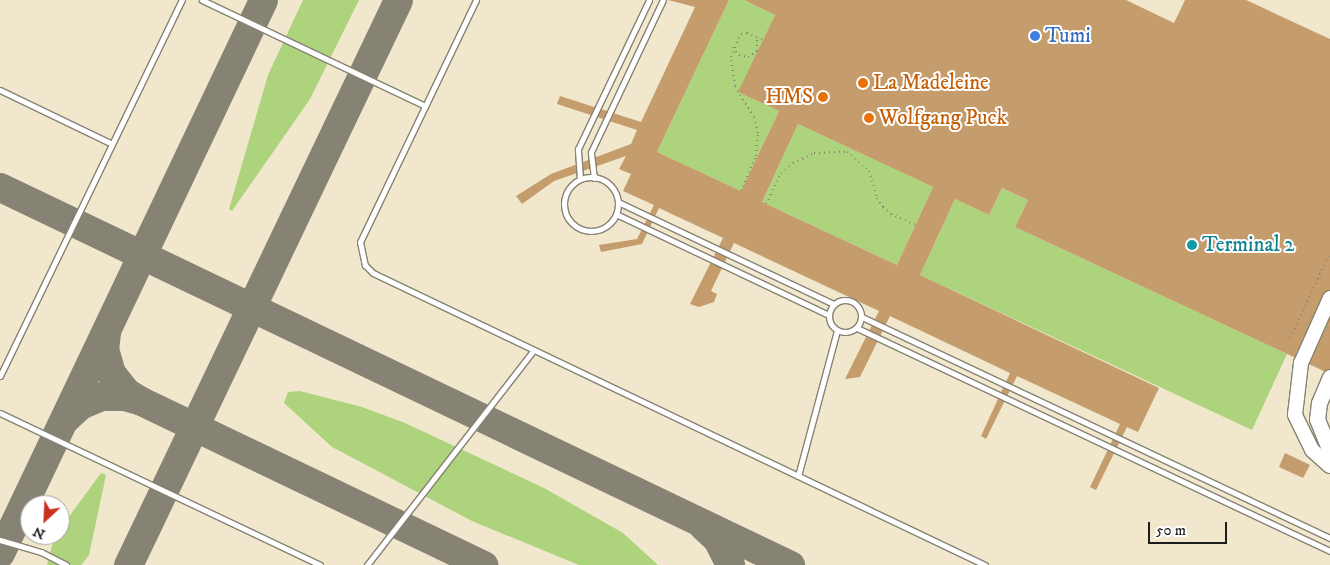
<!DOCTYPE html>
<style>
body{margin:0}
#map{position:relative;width:1330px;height:565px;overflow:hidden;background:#f1e7cd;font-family:"IM FELL DW Pica",serif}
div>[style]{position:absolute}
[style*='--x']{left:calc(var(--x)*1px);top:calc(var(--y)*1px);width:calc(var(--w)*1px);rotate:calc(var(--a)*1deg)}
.green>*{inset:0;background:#add47d}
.taxiway>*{height:29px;margin:-14.5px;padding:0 14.5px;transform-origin:14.5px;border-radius:14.5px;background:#868274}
.building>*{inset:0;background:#c59d6d}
.path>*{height:2px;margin-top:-1px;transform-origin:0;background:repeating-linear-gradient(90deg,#868274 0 1px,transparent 0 5px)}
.roads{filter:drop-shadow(1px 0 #868274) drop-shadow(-1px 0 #868274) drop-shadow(0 1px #868274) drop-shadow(0 -1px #868274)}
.lane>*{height:5px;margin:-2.5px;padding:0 2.5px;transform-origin:2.5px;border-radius:2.5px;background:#fff}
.lane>.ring{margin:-2.5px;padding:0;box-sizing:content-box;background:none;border:5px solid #fff;border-radius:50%}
.secondary>*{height:14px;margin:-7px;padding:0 7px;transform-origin:7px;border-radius:7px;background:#fff}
.primary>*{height:15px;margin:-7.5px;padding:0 7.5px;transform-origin:7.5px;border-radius:7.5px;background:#fff}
.dots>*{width:14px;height:14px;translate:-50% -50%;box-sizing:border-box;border:2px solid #fff;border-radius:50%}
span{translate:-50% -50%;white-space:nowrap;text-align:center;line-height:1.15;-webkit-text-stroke:4px #fff;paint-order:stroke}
.shop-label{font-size:21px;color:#366cbe}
.left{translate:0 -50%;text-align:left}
.food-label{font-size:21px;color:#c56008}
.right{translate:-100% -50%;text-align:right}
.culture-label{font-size:21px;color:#0d838f}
.north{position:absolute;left:20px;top:495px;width:50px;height:50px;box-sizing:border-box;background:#fff;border:1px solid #a4a4a4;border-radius:50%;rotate:205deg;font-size:14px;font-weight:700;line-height:20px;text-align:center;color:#1c1c1c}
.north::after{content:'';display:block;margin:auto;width:18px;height:22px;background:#c8321e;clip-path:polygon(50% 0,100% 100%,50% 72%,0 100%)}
.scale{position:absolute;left:1148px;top:522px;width:79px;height:22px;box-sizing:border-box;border:2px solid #1c1c1c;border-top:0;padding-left:6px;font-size:15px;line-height:18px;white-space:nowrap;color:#1c1c1c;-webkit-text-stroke:4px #fff;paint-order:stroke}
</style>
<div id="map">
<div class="green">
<div style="clip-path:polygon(303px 0,359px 0,310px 99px,232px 211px,229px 209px,268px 75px)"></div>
<div style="clip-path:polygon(729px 0,744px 0,775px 15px,739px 92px,779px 111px,741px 191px,657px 152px)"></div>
<div style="clip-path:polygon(798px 124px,933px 187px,897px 265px,762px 202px)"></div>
<div style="clip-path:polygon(1002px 188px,1028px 200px,1015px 227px,1287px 354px,1252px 430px,920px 275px,955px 199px,989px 215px)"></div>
<div style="clip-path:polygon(300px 391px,362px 407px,405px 423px,544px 488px,623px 533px,658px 565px,579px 565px,472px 521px,332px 447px,284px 403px,288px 392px)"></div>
<div style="clip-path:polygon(101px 473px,106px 475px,89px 555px,81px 565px,47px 565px,54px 538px,60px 535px,60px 529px)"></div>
</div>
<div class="taxiway">
<div style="--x:0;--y:187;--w:876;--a:25.57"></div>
<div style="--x:139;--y:400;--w:382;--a:25.6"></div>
<div style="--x:65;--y:419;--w:21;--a:-43"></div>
<div style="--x:80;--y:405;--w:23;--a:-23"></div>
<div style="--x:101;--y:396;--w:23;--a:0"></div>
<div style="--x:124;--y:396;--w:16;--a:15"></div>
<div style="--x:139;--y:400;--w:15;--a:-148"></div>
<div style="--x:126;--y:392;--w:24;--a:-128"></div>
<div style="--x:111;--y:373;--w:25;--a:-106"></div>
<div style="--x:104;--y:349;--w:16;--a:-83"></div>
<div style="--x:703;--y:526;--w:19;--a:43"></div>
<div style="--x:717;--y:539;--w:29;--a:63"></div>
<div style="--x:0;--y:553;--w:612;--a:-64.56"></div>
<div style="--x:128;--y:565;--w:626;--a:-64.46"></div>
</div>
<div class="building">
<div style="clip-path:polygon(evenodd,668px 0,729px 0,657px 152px,741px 191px,779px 111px,738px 92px,775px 15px,744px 0,1126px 0,1174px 23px,1185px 0,1246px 0,1330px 39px,1330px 374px,1015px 227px,1028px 200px,1002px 188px,989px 215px,955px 199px,920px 275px,1159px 388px,1138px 432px,1127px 427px,1096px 490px,1090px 487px,1120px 424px,1017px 376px,986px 439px,981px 436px,1010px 373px,890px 316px,860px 377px,845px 379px,879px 311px,734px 243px,711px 291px,717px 294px,714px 302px,699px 307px,690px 304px,723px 238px,659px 208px,642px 244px,601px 252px,599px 245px,637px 239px,654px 205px,623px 191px,631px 174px,619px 169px,626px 156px,554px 181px,522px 204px,516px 196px,551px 174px,631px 144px,637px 130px,557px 104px,560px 96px,641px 122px,695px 7px,668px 0,798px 124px,933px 187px,897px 265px,762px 202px,798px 124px)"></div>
<div style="clip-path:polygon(1285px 453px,1310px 465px,1303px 478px,1279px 467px)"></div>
</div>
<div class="path">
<div style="--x:733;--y:47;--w:10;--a:53"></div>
<div style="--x:739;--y:55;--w:9;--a:13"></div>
<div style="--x:748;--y:57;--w:11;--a:-34"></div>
<div style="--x:757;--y:51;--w:13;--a:-90"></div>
<div style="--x:741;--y:191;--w:38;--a:-67"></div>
<div style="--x:756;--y:156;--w:23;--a:-85"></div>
<div style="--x:758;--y:133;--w:16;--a:-104"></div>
<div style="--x:754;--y:117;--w:36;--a:-122"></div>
<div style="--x:735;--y:86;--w:29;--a:-98"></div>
<div style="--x:731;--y:57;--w:25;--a:-67"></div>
<div style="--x:741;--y:34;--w:6;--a:-9"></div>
<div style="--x:747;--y:33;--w:17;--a:24"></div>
<div style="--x:766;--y:204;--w:34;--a:-64"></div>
<div style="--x:781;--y:173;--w:16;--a:-40"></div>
<div style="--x:793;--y:163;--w:23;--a:-25"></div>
<div style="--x:814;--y:153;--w:33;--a:-2"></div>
<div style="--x:847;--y:152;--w:29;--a:41"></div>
<div style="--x:869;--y:171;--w:28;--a:73"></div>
<div style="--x:877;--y:198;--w:11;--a:56"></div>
<div style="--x:883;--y:207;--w:11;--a:41"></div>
<div style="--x:891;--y:214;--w:27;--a:24"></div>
<div style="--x:1290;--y:338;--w:94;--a:-64.8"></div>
</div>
<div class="roads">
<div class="lane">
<div style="--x:202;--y:0;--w:247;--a:25.4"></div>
<div style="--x:476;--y:0;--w:268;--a:115.6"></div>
<div style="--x:360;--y:242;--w:24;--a:78"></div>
<div style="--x:365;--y:265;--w:11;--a:45"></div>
<div style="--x:373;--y:273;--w:678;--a:25.51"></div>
<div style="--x:0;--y:90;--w:124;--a:25.7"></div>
<div class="ring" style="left:564px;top:177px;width:49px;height:49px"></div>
<div style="--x:594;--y:178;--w:26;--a:-97"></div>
<div style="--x:591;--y:152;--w:168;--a:-64.7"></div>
<div style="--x:580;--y:179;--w:30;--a:-94"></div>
<div style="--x:578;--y:149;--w:165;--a:-64.5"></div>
<div style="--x:618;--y:202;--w:239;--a:25.3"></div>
<div style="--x:616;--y:214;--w:236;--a:25.4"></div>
<div class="ring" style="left:829px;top:300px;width:27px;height:27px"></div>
<div style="--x:862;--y:317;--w:518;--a:25.28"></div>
<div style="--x:857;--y:328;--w:523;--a:25.24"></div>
<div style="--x:0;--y:376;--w:418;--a:-64.2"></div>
<div style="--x:0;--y:413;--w:354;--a:25.4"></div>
<div style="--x:798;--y:476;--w:151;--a:-75"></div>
<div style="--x:0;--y:540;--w:43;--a:16.3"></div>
<div style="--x:41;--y:552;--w:28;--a:27"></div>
<div style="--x:367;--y:565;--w:272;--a:-52.2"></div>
</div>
<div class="secondary">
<div style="--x:1330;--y:298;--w:71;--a:114"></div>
<div style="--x:1301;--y:363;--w:52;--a:96.6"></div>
<div style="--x:1295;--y:415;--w:39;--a:64"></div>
<div style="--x:1312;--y:450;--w:24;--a:42"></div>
</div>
<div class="primary">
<div style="--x:1330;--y:377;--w:28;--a:113"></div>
<div style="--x:1319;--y:403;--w:16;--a:97"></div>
<div style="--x:1317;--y:419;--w:35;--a:68"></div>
</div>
</div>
<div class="dots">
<div style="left:1035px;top:36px;background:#3f7fe0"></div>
<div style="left:863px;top:83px;background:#e8710a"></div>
<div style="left:823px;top:97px;background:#e8710a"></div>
<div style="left:869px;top:118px;background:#e8710a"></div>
<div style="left:1192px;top:245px;background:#0f9aa8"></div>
</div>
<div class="shop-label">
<span class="left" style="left:1045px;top:36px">Tumi</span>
</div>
<div class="food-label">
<span class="left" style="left:873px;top:83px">La Madeleine</span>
<span class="right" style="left:813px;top:97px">HMS</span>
<span class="left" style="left:879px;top:118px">Wolfgang Puck</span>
</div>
<div class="culture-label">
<span class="left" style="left:1202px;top:245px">Terminal 2</span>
</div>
<div class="north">N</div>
<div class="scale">50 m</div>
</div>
